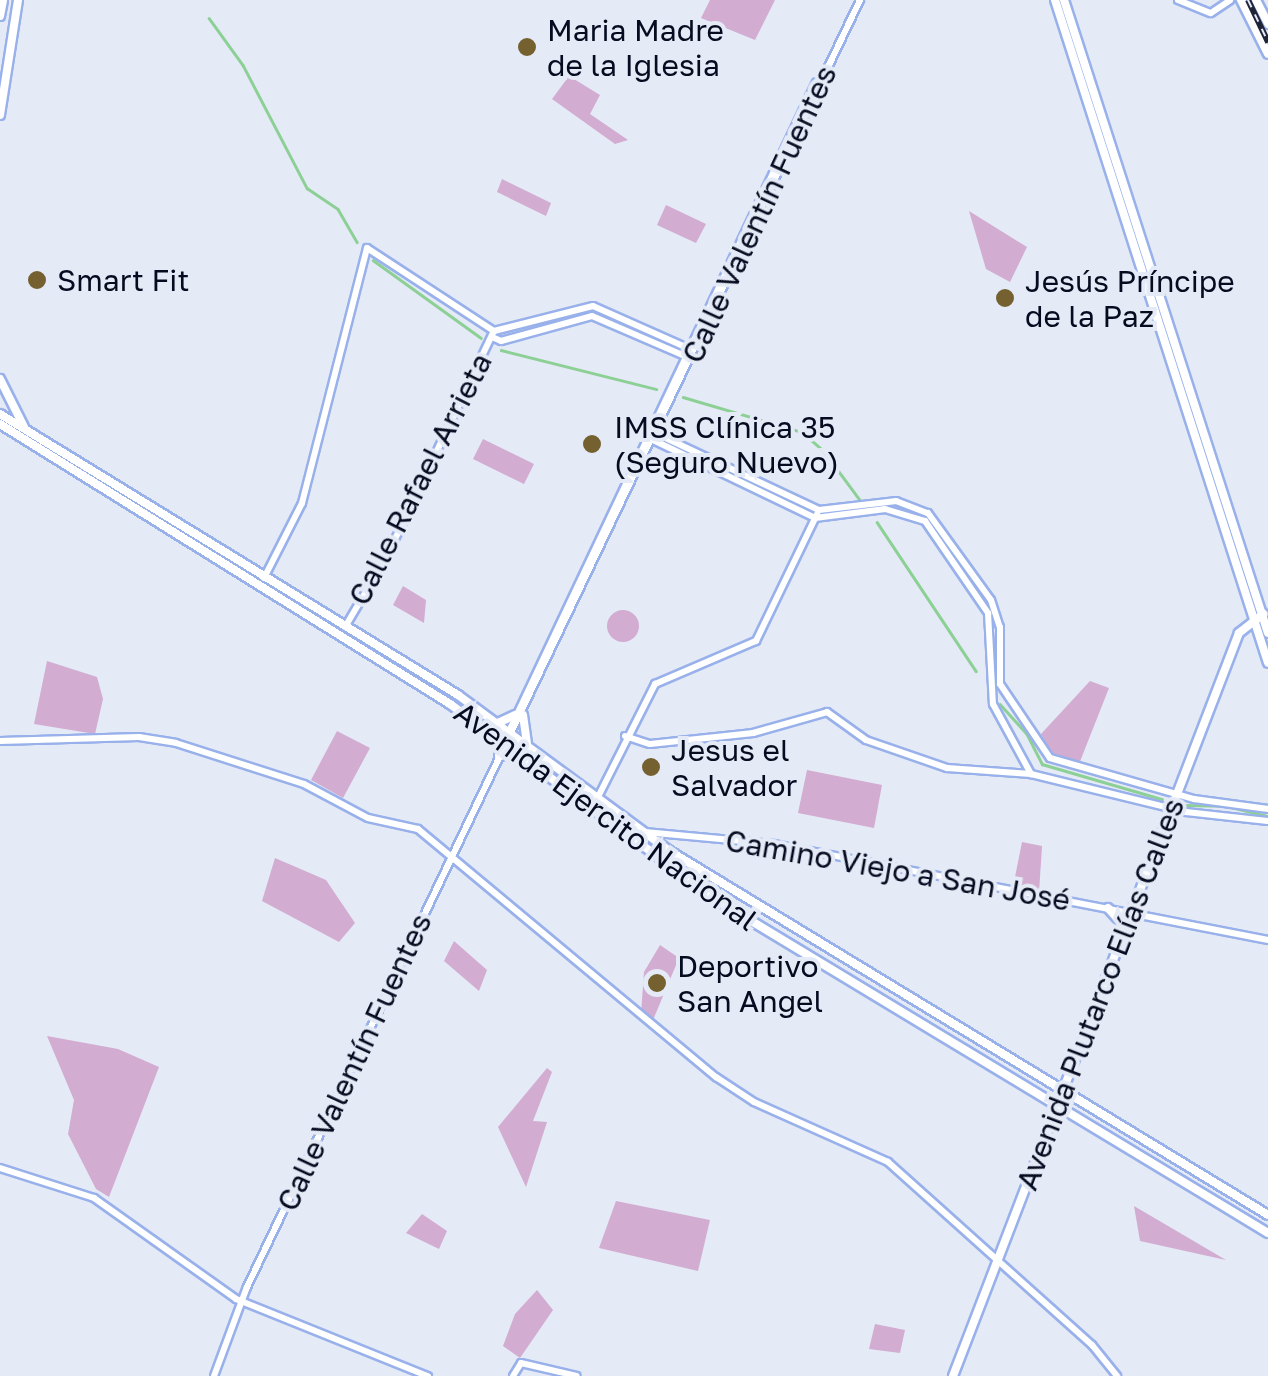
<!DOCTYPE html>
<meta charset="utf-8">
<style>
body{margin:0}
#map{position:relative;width:1268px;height:1376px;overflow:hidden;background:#e5eaf7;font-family:"Golos Text",sans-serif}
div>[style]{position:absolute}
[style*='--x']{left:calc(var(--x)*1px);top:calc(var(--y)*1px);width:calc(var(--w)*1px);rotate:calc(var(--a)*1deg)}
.green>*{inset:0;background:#d2acd1}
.round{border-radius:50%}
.stream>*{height:2.5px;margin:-1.25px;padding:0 1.25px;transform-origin:1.25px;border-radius:1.25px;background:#8dd095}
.roads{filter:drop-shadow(2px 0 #99b1eb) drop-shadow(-2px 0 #99b1eb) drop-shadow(0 2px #99b1eb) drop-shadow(0 -2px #99b1eb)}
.secondary>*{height:6px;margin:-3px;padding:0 3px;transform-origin:3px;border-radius:3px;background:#fff}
.primary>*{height:8px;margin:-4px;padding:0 4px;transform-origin:4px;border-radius:4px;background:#fff}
.rail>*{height:6px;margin-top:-3px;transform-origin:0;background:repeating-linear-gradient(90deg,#e5eaf7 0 8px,#1f2438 0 16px);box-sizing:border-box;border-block:2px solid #1f2438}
.dots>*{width:28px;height:28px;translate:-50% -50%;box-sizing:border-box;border:5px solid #e5eaf7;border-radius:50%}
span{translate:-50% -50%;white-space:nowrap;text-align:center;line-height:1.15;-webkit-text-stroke:8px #e5eaf7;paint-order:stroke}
.poi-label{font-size:30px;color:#060c20}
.left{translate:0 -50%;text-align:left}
.street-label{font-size:30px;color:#060c20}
</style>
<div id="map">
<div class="green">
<div style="clip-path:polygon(710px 0,775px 0,755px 40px,701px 18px)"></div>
<div style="clip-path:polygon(569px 76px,600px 95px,590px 114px,628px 140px,615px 144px,552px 99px)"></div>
<div style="clip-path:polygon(502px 179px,551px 203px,546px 216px,497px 192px)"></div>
<div style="clip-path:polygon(666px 205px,706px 224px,696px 243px,657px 225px)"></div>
<div style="clip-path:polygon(969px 211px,1027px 247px,1010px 282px,986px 269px)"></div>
<div style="clip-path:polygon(483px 439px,534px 464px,524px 484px,473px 459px)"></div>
<div style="clip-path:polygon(403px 586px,426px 600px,424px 623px,393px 605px)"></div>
<div class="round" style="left:607px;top:610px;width:32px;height:32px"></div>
<div style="clip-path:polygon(47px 661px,97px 677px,103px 699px,95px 734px,34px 724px)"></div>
<div style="clip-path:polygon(1090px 681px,1109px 688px,1079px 764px,1054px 757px,1041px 734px)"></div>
<div style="clip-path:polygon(337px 731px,370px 748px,343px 798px,311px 780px)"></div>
<div style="clip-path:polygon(807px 770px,882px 785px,874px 828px,798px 813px)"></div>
<div style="clip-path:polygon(1022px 842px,1042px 846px,1039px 893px,1013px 887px)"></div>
<div style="clip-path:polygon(275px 858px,326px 880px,355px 923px,339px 942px,262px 901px)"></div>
<div style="clip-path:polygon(454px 941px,487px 970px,479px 991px,444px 961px)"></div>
<div style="clip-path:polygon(660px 945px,679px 958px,653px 1020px,641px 1014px,644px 972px)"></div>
<div style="clip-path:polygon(47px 1036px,118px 1049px,159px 1067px,109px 1197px,96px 1189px,68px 1134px,74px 1100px)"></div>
<div style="clip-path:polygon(547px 1068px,552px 1072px,533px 1121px,547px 1122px,526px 1187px,498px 1127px)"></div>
<div style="clip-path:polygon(616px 1201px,710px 1220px,698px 1271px,599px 1248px)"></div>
<div style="clip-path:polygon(1134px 1206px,1226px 1260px,1140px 1241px)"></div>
<div style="clip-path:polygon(422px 1214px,447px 1231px,439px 1249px,406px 1233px)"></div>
<div style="clip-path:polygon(537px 1290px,553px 1310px,520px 1358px,503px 1346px,515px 1314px)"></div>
<div style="clip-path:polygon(875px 1324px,905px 1330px,900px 1353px,869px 1349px)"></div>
</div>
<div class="stream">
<div style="--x:209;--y:18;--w:58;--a:54.1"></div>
<div style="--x:243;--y:65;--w:139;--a:62.5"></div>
<div style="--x:307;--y:188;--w:37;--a:34"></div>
<div style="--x:338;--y:209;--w:38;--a:60"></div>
<div style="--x:373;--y:260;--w:133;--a:35.8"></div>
<div style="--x:501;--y:350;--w:160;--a:14.1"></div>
<div style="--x:683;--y:397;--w:124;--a:16.4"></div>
<div style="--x:802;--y:432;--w:28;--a:41"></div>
<div style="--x:823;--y:450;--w:62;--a:53.5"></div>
<div style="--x:877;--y:522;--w:179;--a:56.4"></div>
<div style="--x:1000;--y:704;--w:40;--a:48"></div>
<div style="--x:1027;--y:734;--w:34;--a:63"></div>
<div style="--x:1042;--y:764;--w:125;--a:16.3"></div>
<div style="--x:1184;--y:805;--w:39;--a:1"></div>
<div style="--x:1231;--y:807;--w:38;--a:14"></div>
</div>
<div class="roads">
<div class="secondary">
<div style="--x:1178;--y:0;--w:35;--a:22"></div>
<div style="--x:1211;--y:13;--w:23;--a:-34"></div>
<div style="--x:492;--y:337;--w:10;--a:24"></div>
<div style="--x:501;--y:341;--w:94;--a:-15.4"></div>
<div style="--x:592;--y:316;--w:103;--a:23.3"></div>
<div style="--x:655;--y:433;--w:181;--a:25.2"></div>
<div style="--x:819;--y:510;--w:78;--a:-6.7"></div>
<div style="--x:896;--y:501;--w:34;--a:21"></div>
<div style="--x:928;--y:513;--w:107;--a:54.1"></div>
<div style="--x:991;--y:600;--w:28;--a:72"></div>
<div style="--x:1000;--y:627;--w:57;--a:90"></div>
<div style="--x:1000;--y:684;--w:89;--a:56"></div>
<div style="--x:1050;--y:758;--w:150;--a:15.9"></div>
<div style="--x:1194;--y:799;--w:75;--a:7.7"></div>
<div style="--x:653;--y:440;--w:180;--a:25.7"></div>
<div style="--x:815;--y:518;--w:71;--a:-7.3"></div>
<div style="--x:885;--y:509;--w:42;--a:16.7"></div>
<div style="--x:925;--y:521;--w:112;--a:55.6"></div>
<div style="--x:988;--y:613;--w:91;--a:86.9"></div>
<div style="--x:993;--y:704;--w:80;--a:61.5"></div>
<div style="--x:264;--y:578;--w:84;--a:-63.1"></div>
<div style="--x:302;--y:503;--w:263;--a:-75.7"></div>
<div style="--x:367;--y:248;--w:152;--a:33.2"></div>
<div style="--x:494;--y:331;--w:102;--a:-14.2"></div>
<div style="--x:593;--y:306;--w:106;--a:23.9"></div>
<div style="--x:345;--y:627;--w:82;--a:-59.4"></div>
<div style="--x:387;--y:556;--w:249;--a:-64.6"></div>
<div style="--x:625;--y:736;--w:26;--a:18"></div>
<div style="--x:650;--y:744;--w:104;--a:-6.1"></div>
<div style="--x:753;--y:733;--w:77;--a:-15.8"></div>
<div style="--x:827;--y:712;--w:48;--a:35.7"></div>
<div style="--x:866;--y:740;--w:86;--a:19.1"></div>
<div style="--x:947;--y:768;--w:84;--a:4.1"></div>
<div style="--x:1031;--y:774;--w:160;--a:13.8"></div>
<div style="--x:1186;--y:812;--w:82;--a:6.3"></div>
<div style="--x:0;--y:741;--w:139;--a:-1.6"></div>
<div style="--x:139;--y:737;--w:37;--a:9"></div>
<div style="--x:176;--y:743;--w:134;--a:17.8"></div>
<div style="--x:304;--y:784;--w:72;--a:28"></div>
<div style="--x:368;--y:818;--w:51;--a:12.4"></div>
<div style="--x:418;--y:829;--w:388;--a:39.8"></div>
<div style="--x:716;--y:1077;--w:45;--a:33.3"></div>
<div style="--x:754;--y:1102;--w:147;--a:24.1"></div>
<div style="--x:888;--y:1162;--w:274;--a:41.9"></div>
<div style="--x:1092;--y:1345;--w:40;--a:51"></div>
<div style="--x:503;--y:744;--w:732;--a:-64.69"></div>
<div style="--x:598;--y:797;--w:127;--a:-63.2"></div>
<div style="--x:655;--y:684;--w:110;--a:-23.1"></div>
<div style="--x:756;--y:641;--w:141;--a:-64.3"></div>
<div style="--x:645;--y:832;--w:130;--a:5.3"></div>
<div style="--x:774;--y:844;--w:503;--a:11"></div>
<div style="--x:0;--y:1168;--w:99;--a:17.7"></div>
<div style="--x:94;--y:1198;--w:174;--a:35.4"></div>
<div style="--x:236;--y:1299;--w:207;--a:21.9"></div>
<div style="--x:214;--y:1376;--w:95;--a:-69.7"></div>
<div style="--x:247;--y:1287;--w:1426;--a:-64.53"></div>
<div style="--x:513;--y:1376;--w:15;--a:-58"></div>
<div style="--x:521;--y:1363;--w:57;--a:13.1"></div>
</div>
<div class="primary">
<div style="--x:1055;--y:0;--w:696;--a:72.19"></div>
<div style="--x:1064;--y:0;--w:665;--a:72.14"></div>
<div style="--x:1241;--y:0;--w:60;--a:63.4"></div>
<div style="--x:1256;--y:0;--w:27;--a:63"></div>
<div style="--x:0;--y:16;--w:16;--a:-79"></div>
<div style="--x:0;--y:115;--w:116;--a:-81.1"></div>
<div style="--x:0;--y:379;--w:54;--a:63.4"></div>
<div style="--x:0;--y:414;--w:537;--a:31.53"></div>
<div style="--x:458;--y:695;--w:261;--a:36.4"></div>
<div style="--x:668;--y:850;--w:702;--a:31.31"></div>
<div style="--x:0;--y:424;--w:530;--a:31.89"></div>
<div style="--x:450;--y:704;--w:329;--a:36.3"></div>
<div style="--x:715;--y:899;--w:646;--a:31.13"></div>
<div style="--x:523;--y:715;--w:28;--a:82"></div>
<div style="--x:498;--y:723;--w:19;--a:-25"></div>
<div style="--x:499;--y:756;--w:17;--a:-10"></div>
<div style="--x:584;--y:801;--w:66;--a:28.1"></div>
<div style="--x:1108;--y:908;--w:27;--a:48"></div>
<div style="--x:953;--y:1376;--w:796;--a:-68.95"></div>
<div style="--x:1239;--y:633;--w:31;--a:-38"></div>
</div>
</div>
<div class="rail">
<div style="--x:1248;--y:0;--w:47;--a:64.5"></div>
</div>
<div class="dots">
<div style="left:527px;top:47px;background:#756130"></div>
<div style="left:37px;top:280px;background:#756130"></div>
<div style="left:1005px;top:298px;background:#756130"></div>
<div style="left:592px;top:444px;background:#756130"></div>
<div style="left:651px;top:767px;background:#756130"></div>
<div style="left:657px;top:983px;background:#756130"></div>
</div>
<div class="poi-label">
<span class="left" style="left:547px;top:47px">Maria Madre<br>de la Iglesia</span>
<span class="left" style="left:57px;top:280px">Smart Fit</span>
<span class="left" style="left:1025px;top:298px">Jesús Príncipe<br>de la Paz</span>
<span class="left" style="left:614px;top:444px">IMSS Clínica 35<br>(Seguro Nuevo)</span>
<span class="left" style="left:671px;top:767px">Jesus el<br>Salvador</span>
<span class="left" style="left:677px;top:983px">Deportivo<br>San Angel</span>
</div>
<div class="street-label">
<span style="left:759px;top:214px;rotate:-65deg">Calle Valentín Fuentes</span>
<span style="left:420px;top:479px;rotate:-63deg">Calle Rafael Arrieta</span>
<span style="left:606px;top:816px;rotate:36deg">Avenida Ejercito Nacional</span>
<span style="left:898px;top:870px;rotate:10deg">Camino Viejo a San José</span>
<span style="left:1100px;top:994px;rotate:-69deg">Avenida Plutarco Elías Calles</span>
<span style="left:354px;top:1062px;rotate:-65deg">Calle Valentín Fuentes</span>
</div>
</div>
